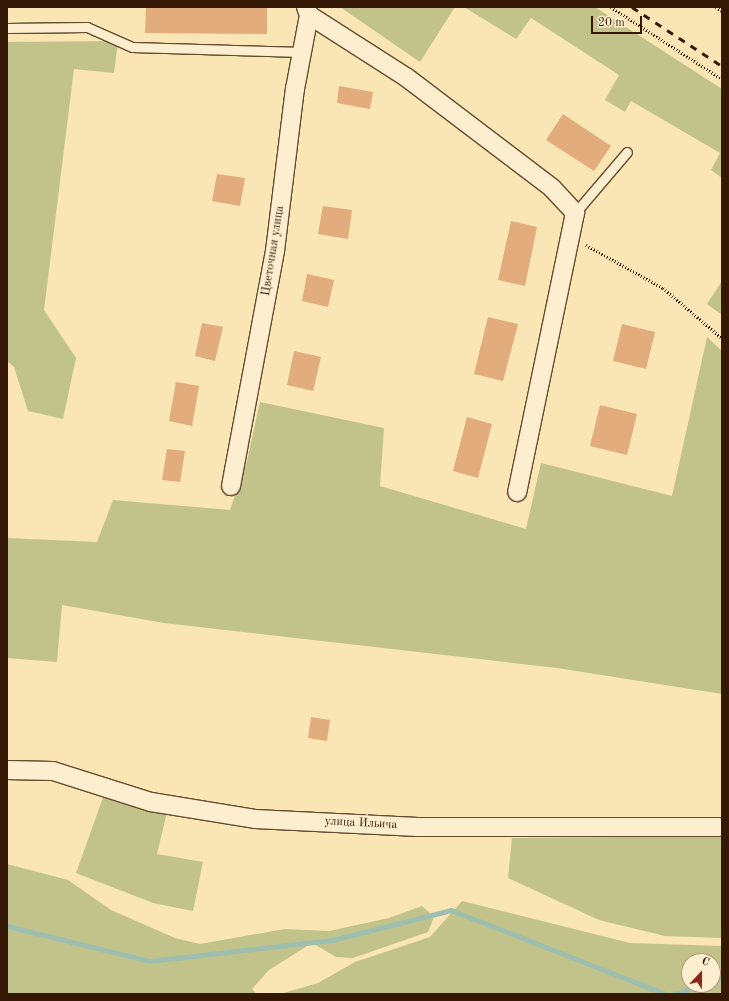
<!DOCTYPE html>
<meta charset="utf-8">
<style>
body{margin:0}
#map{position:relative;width:729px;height:1001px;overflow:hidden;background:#fae5b4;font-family:"Old Standard TT",serif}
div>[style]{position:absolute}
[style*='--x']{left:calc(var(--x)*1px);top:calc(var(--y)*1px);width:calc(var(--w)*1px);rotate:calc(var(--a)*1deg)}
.green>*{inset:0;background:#c2c38a}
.stream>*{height:5px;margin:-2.5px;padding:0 2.5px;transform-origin:2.5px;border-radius:2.5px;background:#9ebfb0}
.building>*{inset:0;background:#e2ac7d}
.path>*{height:2.5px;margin-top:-1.25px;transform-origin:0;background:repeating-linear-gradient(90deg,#341803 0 1px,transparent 0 3px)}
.roads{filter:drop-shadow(1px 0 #664b2f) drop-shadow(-1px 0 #664b2f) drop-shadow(0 1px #664b2f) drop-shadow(0 -1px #664b2f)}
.lane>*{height:9px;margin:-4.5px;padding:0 4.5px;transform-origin:4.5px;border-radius:4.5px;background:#fceece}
.street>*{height:18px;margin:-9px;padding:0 9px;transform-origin:9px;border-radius:9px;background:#fceece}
.rail>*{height:3px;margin-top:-1.5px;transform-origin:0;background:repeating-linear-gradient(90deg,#341803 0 7px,transparent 0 14px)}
span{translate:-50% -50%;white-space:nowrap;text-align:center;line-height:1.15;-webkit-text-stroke:4px #fceece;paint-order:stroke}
.street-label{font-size:12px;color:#341803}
.frame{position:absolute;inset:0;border:8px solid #341803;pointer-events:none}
.north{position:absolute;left:681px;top:953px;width:40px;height:40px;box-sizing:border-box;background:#fceece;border:1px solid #ac987d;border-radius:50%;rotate:22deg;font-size:11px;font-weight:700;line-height:16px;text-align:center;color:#341803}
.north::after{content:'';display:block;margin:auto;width:14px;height:18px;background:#8f2418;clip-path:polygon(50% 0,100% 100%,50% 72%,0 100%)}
.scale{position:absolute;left:591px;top:16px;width:51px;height:18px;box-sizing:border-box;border:2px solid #341803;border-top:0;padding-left:5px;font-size:12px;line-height:14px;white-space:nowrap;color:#341803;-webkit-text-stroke:3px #fceece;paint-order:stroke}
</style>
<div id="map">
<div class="green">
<div style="clip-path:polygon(340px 7px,455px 7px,420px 62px)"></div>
<div style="clip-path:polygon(464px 7px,595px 7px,722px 89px,722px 178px,711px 170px,720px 153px,631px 101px,625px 112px,605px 100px,619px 75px,531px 18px,516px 39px)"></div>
<div style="clip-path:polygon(118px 41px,114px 73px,74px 69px,44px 310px,76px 358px,63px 419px,28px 411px,14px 367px,7px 361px,7px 42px)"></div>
<div style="clip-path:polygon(722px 281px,722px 315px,707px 304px)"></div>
<div style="clip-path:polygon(707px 337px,722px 351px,722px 694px,557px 668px,164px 623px,62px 605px,57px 662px,7px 658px,7px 538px,97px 542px,113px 500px,230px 510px,247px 461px,260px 402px,384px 428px,380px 486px,526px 529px,541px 463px,672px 496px)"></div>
<div style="clip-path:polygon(105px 792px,167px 812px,157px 854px,203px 862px,193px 911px,153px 903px,76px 873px)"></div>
<div style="clip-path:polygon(722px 836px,722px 938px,665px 936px,599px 920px,508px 878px,512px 838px)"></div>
<div style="clip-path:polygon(7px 864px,68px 880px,111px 910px,175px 938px,200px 944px,285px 929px,329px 931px,389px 918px,422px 906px,434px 917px,428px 932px,353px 958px,336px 957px,312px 943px,269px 970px,252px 989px,257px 994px,7px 994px)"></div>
<div style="clip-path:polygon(evenodd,462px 901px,630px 943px,722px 946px,722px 994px,280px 994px,318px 983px,355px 962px,430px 937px,462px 901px,689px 961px,713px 961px,713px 985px,689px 985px,689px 961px)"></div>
</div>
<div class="stream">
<div style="--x:7;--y:926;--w:147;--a:13.8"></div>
<div style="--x:150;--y:961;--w:183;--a:-6.6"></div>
<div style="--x:332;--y:940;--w:123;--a:-14.1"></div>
<div style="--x:451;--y:910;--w:230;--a:21.4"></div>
<div style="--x:713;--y:981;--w:9;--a:-18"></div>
<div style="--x:674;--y:994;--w:29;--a:-18"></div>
</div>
<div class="building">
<div style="clip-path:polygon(146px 7px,267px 7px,267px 34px,145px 33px)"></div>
<div style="clip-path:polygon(339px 86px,373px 92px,370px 109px,337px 103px)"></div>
<div style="clip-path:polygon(563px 114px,611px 146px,594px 171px,546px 140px)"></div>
<div style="clip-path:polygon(217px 174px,245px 178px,240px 206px,212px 201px)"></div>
<div style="clip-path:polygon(323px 206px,352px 210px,348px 239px,318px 234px)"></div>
<div style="clip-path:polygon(511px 221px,537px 227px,525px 286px,498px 280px)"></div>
<div style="clip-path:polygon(307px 274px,334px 280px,328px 307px,302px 301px)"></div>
<div style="clip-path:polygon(488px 317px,518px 324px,503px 381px,474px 374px)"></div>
<div style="clip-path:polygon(202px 323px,223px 327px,215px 361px,195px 356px)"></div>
<div style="clip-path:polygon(622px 324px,655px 332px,646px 369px,613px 361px)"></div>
<div style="clip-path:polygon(294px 351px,321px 357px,313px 391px,287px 385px)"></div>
<div style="clip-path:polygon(176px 382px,199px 386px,192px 426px,169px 421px)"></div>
<div style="clip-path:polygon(600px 405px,637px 414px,627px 455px,590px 446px)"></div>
<div style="clip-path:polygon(467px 417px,492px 424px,478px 478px,453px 471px)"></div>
<div style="clip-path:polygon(167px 449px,185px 451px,180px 482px,162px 480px)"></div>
<div style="clip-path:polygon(311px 717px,330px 720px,327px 741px,308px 738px)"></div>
</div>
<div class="path">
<div style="--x:611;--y:7;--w:132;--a:33"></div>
<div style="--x:716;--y:7;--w:7;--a:34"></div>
<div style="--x:586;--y:245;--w:88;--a:29.2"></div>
<div style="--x:663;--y:288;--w:77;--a:40.3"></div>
</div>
<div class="roads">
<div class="lane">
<div style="--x:7;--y:28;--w:80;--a:-0.7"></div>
<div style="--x:87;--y:27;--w:49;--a:24"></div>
<div style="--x:132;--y:47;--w:170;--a:1.7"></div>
<div style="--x:575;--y:213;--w:80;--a:-49.6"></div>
</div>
<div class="street">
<div style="--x:306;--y:7;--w:9;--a:69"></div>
<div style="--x:309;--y:15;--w:115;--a:32.6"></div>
<div style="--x:406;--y:77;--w:183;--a:37.2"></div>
<div style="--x:552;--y:188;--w:34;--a:47"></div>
<div style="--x:575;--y:213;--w:285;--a:101.7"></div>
<div style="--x:231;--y:486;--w:239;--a:-79.4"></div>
<div style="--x:275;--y:251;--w:163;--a:-83"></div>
<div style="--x:295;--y:89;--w:75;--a:-79.3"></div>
<div style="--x:7;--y:770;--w:46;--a:1.2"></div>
<div style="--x:53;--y:771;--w:103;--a:17.6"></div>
<div style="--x:151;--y:802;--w:105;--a:9.3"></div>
<div style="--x:255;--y:819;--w:163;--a:2.8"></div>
<div style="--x:418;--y:827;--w:304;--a:0"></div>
</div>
</div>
<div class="rail">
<div style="--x:632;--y:7;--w:108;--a:33.2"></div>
</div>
<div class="street-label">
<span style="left:274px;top:251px;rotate:-81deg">Цветочная улица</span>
<span style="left:361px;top:824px;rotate:3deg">улица Ильича</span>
</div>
<div class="frame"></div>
<div class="north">С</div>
<div class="scale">20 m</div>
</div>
